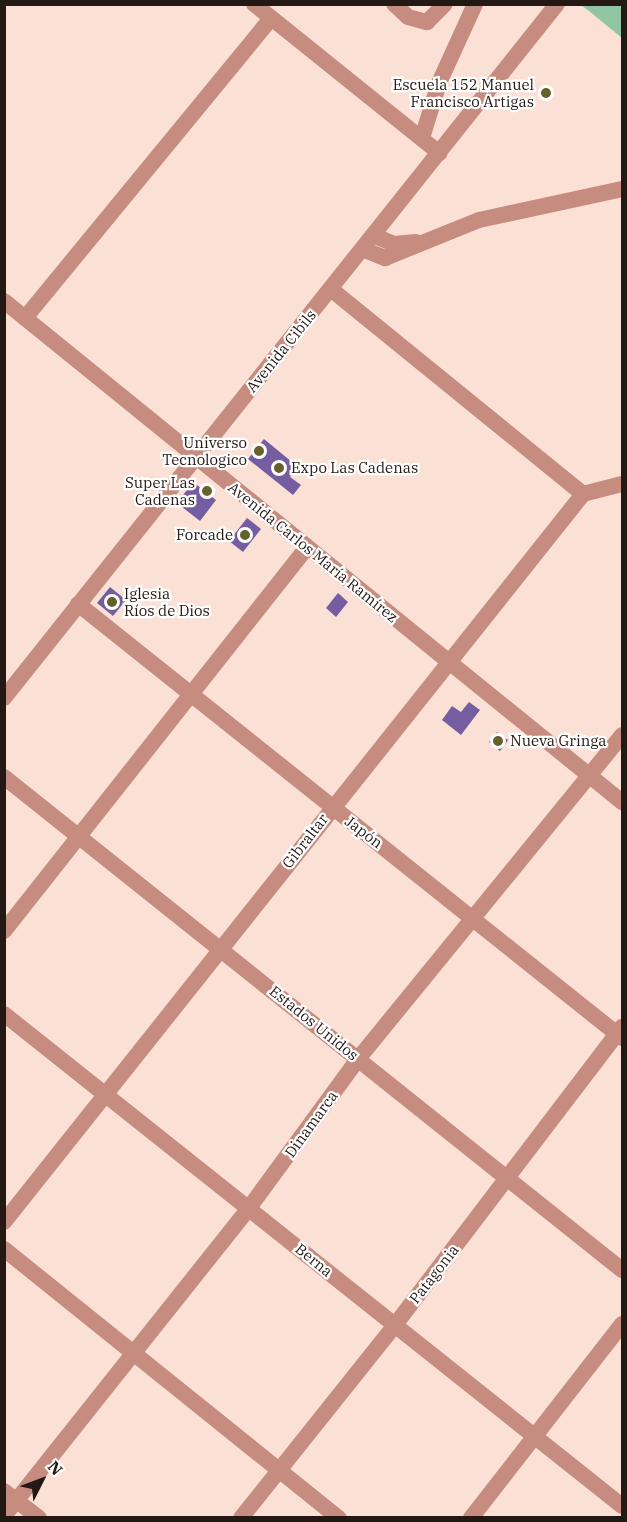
<!DOCTYPE html>
<meta charset="utf-8">
<style>
body{margin:0}
#map{position:relative;width:627px;height:1522px;overflow:hidden;background:#fbe0d6;font-family:"IBM Plex Serif",serif}
div>[style]{position:absolute}
[style*='--x']{left:calc(var(--x)*1px);top:calc(var(--y)*1px);width:calc(var(--w)*1px);rotate:calc(var(--a)*1deg)}
.green>*{inset:0;background:#91c5a3}
.building>*{inset:0;background:#745ea1}
.minor>*{height:16px;margin:-8px;padding:0 8px;transform-origin:8px;border-radius:8px;background:#c68c7f}
.dots>*{width:16px;height:16px;translate:-50% -50%;box-sizing:border-box;border:3px solid #fff;border-radius:50%}
span{translate:-50% -50%;white-space:nowrap;text-align:center;line-height:1.15;-webkit-text-stroke:4.5px #fff;paint-order:stroke}
.poi-label{font-size:15px;color:#241814}
.right{translate:-100% -50%;text-align:right}
.left{translate:0 -50%;text-align:left}
.street-label{font-size:15px;color:#241814}
.frame{position:absolute;inset:0;border:6px solid #241814;pointer-events:none}
.north{position:absolute;left:12px;top:1450px;width:60px;height:60px;-webkit-text-stroke:4px #fff;paint-order:stroke;rotate:48deg;font-size:16px;font-weight:700;line-height:24px;text-align:center;color:#241814}
.north::after{content:'';display:block;margin:auto;width:21px;height:27px;background:#241814;clip-path:polygon(50% 0,100% 100%,50% 72%,0 100%)}
</style>
<div id="map">
<div class="green">
<div style="clip-path:polygon(581px 5px,622px 5px,622px 38px,589px 11px)"></div>
</div>
<div class="building">
<div style="clip-path:polygon(264px 439px,298px 467px,290px 477px,301px 485px,293px 495px,248px 459px)"></div>
<div style="clip-path:polygon(193px 482px,216px 500px,200px 521px,177px 503px)"></div>
<div style="clip-path:polygon(247px 518px,261px 529px,243px 552px,229px 541px)"></div>
<div style="clip-path:polygon(110px 587px,126px 600px,113px 616px,97px 603px)"></div>
<div style="clip-path:polygon(338px 593px,348px 602px,336px 617px,326px 608px)"></div>
<div style="clip-path:polygon(469px 702px,480px 710px,461px 735px,442px 720px,452px 706px,461px 712px)"></div>
<div style="clip-path:polygon(497px 732px,508px 740px,500px 751px,489px 742px)"></div>
</div>
<div class="minor">
<div style="--x:254;--y:4;--w:238;--a:38.8"></div>
<div style="--x:394;--y:4;--w:19;--a:43"></div>
<div style="--x:408;--y:17;--w:20;--a:15"></div>
<div style="--x:427;--y:22;--w:25;--a:-45"></div>
<div style="--x:422;--y:138;--w:58;--a:-72.8"></div>
<div style="--x:439;--y:83;--w:87;--a:-65.5"></div>
<div style="--x:375;--y:236;--w:21;--a:23"></div>
<div style="--x:394;--y:244;--w:22;--a:-5"></div>
<div style="--x:365;--y:250;--w:22;--a:22"></div>
<div style="--x:385;--y:258;--w:101;--a:-22"></div>
<div style="--x:479;--y:220;--w:146;--a:-12.2"></div>
<div style="--x:332;--y:290;--w:323;--a:39.1"></div>
<div style="--x:4;--y:301;--w:796;--a:39.03"></div>
<div style="--x:25;--y:318;--w:388;--a:-50.6"></div>
<div style="--x:78;--y:604;--w:696;--a:38.58"></div>
<div style="--x:4;--y:698;--w:887;--a:-51.45"></div>
<div style="--x:4;--y:777;--w:791;--a:38.58"></div>
<div style="--x:4;--y:931;--w:488;--a:-51.7"></div>
<div style="--x:4;--y:1014;--w:790;--a:38.52"></div>
<div style="--x:4;--y:1222;--w:930;--a:-51.5"></div>
<div style="--x:583;--y:494;--w:40;--a:-14.4"></div>
<div style="--x:4;--y:1249;--w:430;--a:38.8"></div>
<div style="--x:4;--y:1491;--w:44;--a:37.6"></div>
<div style="--x:4;--y:1516;--w:394;--a:-51.5"></div>
<div style="--x:249;--y:1208;--w:185;--a:-53.8"></div>
<div style="--x:358;--y:1059;--w:418;--a:-50.8"></div>
<div style="--x:241;--y:1518;--w:247;--a:-51.4"></div>
<div style="--x:395;--y:1325;--w:375;--a:-52.7"></div>
<div style="--x:471;--y:1518;--w:246;--a:-52.1"></div>
</div>
<div class="dots">
<div style="left:546px;top:93px;background:#67602c"></div>
<div style="left:259px;top:451px;background:#67602c"></div>
<div style="left:279px;top:468px;background:#67602c"></div>
<div style="left:207px;top:491px;background:#67602c"></div>
<div style="left:245px;top:535px;background:#67602c"></div>
<div style="left:112px;top:602px;background:#67602c"></div>
<div style="left:498px;top:741px;background:#67602c"></div>
</div>
<div class="poi-label">
<span class="right" style="left:534px;top:93px">Escuela 152 Manuel<br>Francisco Artigas</span>
<span class="right" style="left:247px;top:451px">Universo<br>Tecnologico</span>
<span class="left" style="left:291px;top:468px">Expo Las Cadenas</span>
<span class="right" style="left:195px;top:491px">Super Las<br>Cadenas</span>
<span class="right" style="left:233px;top:535px">Forcade</span>
<span class="left" style="left:124px;top:602px">Iglesia<br>Ríos de Dios</span>
<span class="left" style="left:510px;top:741px">Nueva Gringa</span>
</div>
<div class="street-label">
<span style="left:281px;top:351px;rotate:-51deg">Avenida Cibils</span>
<span style="left:313px;top:552px;rotate:39deg">Avenida Carlos María Ramírez</span>
<span style="left:364px;top:832px;rotate:37deg">Japón</span>
<span style="left:305px;top:841px;rotate:-52deg">Gibraltar</span>
<span style="left:314px;top:1023px;rotate:39deg">Estados Unidos</span>
<span style="left:311px;top:1124px;rotate:-54deg">Dinamarca</span>
<span style="left:314px;top:1260px;rotate:39deg">Berna</span>
<span style="left:434px;top:1274px;rotate:-52deg">Patagonia</span>
</div>
<div class="frame"></div>
<div class="north">N</div>
</div>
